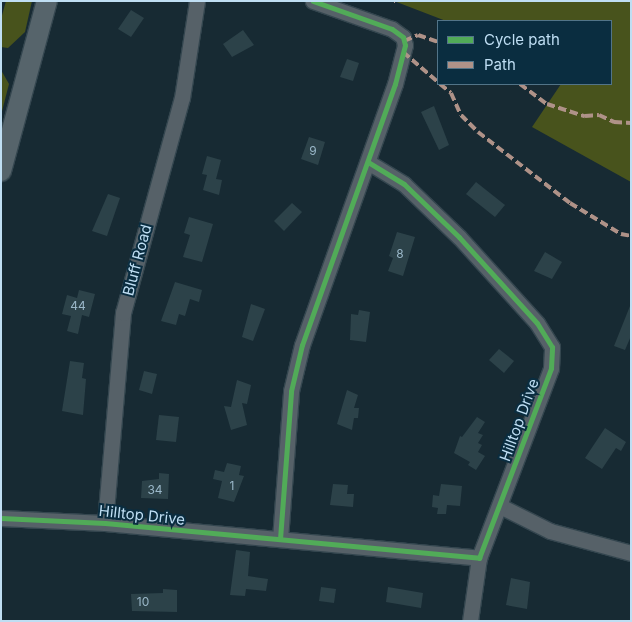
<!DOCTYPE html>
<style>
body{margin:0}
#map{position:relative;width:632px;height:622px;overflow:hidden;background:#172a33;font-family:Inter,sans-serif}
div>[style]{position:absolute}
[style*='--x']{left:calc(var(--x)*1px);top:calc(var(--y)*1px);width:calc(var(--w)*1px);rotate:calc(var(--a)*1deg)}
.green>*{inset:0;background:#48531c}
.building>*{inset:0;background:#2c4249}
.roads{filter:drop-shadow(1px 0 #34464f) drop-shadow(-1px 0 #34464f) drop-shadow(0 1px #34464f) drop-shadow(0 -1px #34464f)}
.minor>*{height:15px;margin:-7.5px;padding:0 7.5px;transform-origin:7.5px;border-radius:7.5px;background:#566168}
.secondary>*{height:20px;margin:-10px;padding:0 10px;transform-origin:10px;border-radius:10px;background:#56646b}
.quiet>*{height:4px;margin-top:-2px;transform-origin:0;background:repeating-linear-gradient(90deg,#af9288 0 8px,transparent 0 12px)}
.cycleway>*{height:5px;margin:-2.5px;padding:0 2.5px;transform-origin:2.5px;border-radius:2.5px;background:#51ab58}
span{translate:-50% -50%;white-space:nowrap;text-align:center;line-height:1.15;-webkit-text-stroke:4px #0a2d40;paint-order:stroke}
.number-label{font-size:12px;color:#9ab7c8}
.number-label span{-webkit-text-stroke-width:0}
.street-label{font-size:15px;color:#bfdef3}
.frame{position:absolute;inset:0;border:2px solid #bfdef3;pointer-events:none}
.legend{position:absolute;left:437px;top:20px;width:175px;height:65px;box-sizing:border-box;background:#0a2d40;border:1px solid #527488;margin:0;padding:6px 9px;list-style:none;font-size:15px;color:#bfdef3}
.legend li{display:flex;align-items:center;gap:10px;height:25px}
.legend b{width:25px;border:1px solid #527488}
</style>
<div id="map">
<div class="green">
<div style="clip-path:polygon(6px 1px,32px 1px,25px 32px,8px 48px,1px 47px,1px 19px)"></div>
<div style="clip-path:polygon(394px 1px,631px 1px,631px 182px,532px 127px,561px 84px,611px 84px,611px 21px,446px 21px)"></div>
<div style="clip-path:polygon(1px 70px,9px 84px,1px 115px)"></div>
</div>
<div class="building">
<div style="clip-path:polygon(131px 10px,144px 18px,131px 37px,118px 29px)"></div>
<div style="clip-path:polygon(243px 30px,254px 45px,232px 57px,223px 44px)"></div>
<div style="clip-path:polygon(347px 59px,359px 63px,353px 81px,340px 77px)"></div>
<div style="clip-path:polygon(434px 106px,449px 145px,439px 150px,421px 112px)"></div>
<div style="clip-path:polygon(309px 137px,325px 142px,318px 165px,301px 159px)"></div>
<div style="clip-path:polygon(207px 156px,221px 160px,216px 179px,222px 180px,219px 195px,203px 190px,207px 175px,202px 174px)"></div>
<div style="clip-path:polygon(476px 182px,505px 205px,495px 217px,466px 194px)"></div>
<div style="clip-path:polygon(108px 194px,120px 198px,107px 236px,92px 231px)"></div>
<div style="clip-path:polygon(292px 203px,302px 212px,284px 231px,274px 221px)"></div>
<div style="clip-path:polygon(189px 217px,213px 224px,202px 262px,183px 257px,190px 235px,184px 233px)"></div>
<div style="clip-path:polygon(397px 232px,415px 237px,403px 276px,388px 271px,393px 258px,389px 256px)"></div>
<div style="clip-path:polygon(545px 252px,562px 262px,552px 279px,534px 271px)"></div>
<div style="clip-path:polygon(175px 282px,202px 290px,199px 302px,190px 299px,185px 316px,179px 314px,176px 325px,161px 321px)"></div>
<div style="clip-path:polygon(79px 290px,95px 294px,89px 317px,82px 315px,78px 334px,67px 331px,71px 316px,62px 314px,67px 295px,77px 298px)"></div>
<div style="clip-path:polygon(251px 304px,265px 309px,253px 341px,242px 337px)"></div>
<div style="clip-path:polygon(630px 306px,631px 336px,625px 350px,614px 346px)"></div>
<div style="clip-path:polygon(359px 310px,370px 312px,366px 342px,350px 340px,351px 314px,358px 315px)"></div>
<div style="clip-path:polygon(499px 349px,514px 361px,504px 373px,489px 360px)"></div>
<div style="clip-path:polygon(70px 361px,84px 363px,82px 378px,86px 379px,83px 415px,62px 411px)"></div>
<div style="clip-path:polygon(144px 371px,157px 374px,152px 394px,139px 390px)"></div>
<div style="clip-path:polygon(237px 380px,251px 385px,247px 404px,242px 403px,247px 425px,231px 430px,224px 406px,231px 407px)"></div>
<div style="clip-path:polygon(347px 390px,358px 395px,354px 408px,359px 408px,358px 418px,354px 418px,352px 430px,337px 424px)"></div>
<div style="clip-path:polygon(159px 415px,179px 417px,176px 442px,156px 440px)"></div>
<div style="clip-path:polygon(477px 417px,485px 422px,478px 433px,483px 435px,478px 443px,482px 445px,478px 452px,485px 456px,476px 470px,468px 465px,470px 462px,454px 453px,460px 436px,462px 437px)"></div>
<div style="clip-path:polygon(605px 428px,626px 442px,621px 451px,616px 448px,602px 469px,585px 458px)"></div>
<div style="clip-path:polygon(227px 463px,241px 466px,239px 475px,244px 476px,234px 502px,218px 498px,222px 481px,213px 479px,215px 470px,224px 472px)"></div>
<div style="clip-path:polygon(159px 473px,169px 474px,168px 499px,141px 498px,142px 481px,159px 479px)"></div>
<div style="clip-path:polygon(333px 484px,348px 485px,347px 494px,354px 494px,353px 507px,330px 505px)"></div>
<div style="clip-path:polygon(441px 484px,462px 486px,460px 506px,447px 505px,446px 514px,437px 514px,438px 508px,432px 507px,433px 495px,439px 496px)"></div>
<div style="clip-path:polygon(236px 550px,250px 552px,248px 576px,268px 579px,266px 591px,246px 589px,245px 596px,230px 595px)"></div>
<div style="clip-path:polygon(511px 578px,530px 582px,527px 609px,506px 605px)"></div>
<div style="clip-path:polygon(321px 587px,336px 589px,334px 603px,319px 601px)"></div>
<div style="clip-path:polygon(388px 587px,423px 593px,421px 608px,386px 602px)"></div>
<div style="clip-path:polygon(163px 589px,177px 590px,177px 612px,132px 611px,131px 594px,163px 593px)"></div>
</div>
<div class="roads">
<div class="minor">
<div style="--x:500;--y:506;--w:56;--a:26.6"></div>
<div style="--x:550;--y:531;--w:84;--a:15.2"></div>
<div style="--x:1;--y:518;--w:104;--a:2.8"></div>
<div style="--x:105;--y:523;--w:376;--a:5.3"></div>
<div style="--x:479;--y:558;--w:203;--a:-69.2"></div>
<div style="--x:551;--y:368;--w:21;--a:-87"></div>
<div style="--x:552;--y:347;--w:28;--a:-122"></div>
<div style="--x:537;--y:323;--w:116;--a:-132.2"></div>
<div style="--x:459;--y:237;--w:76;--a:-136.1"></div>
<div style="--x:404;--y:184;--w:42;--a:-148.6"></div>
<div style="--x:105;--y:523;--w:211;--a:-85.1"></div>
<div style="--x:123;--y:313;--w:223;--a:-74.7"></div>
<div style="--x:182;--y:98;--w:98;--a:-81.2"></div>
<div style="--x:280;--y:539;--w:148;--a:-85.7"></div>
<div style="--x:291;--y:391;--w:47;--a:-76.6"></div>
<div style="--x:302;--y:345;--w:277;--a:-70.4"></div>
<div style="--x:395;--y:84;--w:40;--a:-75.6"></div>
<div style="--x:405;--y:45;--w:8;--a:-104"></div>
<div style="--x:403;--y:37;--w:14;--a:-144"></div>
<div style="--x:392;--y:29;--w:84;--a:-160.5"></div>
<div style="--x:470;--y:621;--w:64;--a:-81.9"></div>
</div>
<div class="secondary">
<div style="--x:1;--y:171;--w:176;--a:-74.9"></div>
</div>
</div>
<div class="quiet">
<div style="--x:394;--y:1;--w:1;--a:0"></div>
<div style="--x:404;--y:41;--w:15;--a:-23"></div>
<div style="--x:418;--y:35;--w:21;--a:19"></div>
<div style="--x:403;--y:52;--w:46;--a:40.6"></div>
<div style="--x:440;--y:84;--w:14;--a:39"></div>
<div style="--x:451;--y:93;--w:24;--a:66"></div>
<div style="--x:461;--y:115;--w:24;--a:45"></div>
<div style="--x:478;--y:132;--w:116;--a:37.7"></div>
<div style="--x:570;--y:203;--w:60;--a:31.3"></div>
<div style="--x:621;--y:234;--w:10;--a:11"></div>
<div style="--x:520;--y:84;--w:34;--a:37"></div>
<div style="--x:547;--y:104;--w:40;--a:18"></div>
<div style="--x:585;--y:116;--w:14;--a:-4"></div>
<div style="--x:599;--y:115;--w:17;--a:25"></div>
<div style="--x:614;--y:122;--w:17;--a:3"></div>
</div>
<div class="cycleway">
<div style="--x:1;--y:518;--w:104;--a:2.8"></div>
<div style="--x:105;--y:523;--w:376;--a:5.3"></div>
<div style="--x:479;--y:558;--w:203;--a:-69.2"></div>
<div style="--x:551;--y:368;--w:21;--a:-87"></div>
<div style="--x:552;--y:347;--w:28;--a:-122"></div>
<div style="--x:537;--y:323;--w:116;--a:-132.2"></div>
<div style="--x:459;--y:237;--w:76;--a:-136.1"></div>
<div style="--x:404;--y:184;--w:42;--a:-148.6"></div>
<div style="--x:280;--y:539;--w:148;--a:-85.7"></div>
<div style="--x:291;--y:391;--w:47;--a:-76.6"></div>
<div style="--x:302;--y:345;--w:277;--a:-70.4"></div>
<div style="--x:395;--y:84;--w:40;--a:-75.6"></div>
<div style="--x:405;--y:45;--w:8;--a:-104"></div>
<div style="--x:403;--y:37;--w:14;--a:-144"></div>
<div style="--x:392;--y:29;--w:84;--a:-160.5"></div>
</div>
<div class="number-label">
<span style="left:313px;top:151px">9</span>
<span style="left:400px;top:254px">8</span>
<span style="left:78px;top:306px">44</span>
<span style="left:232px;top:486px">1</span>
<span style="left:155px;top:490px">34</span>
<span style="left:143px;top:602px">10</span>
</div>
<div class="street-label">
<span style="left:137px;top:260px;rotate:-75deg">Bluff Road</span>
<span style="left:519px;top:420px;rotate:-70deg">Hilltop Drive</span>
<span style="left:142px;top:515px;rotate:6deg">Hilltop Drive</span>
</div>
<div class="frame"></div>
<ul class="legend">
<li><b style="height:6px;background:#51ab58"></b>Cycle path</li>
<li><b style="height:6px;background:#af9288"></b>Path</li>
</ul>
</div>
